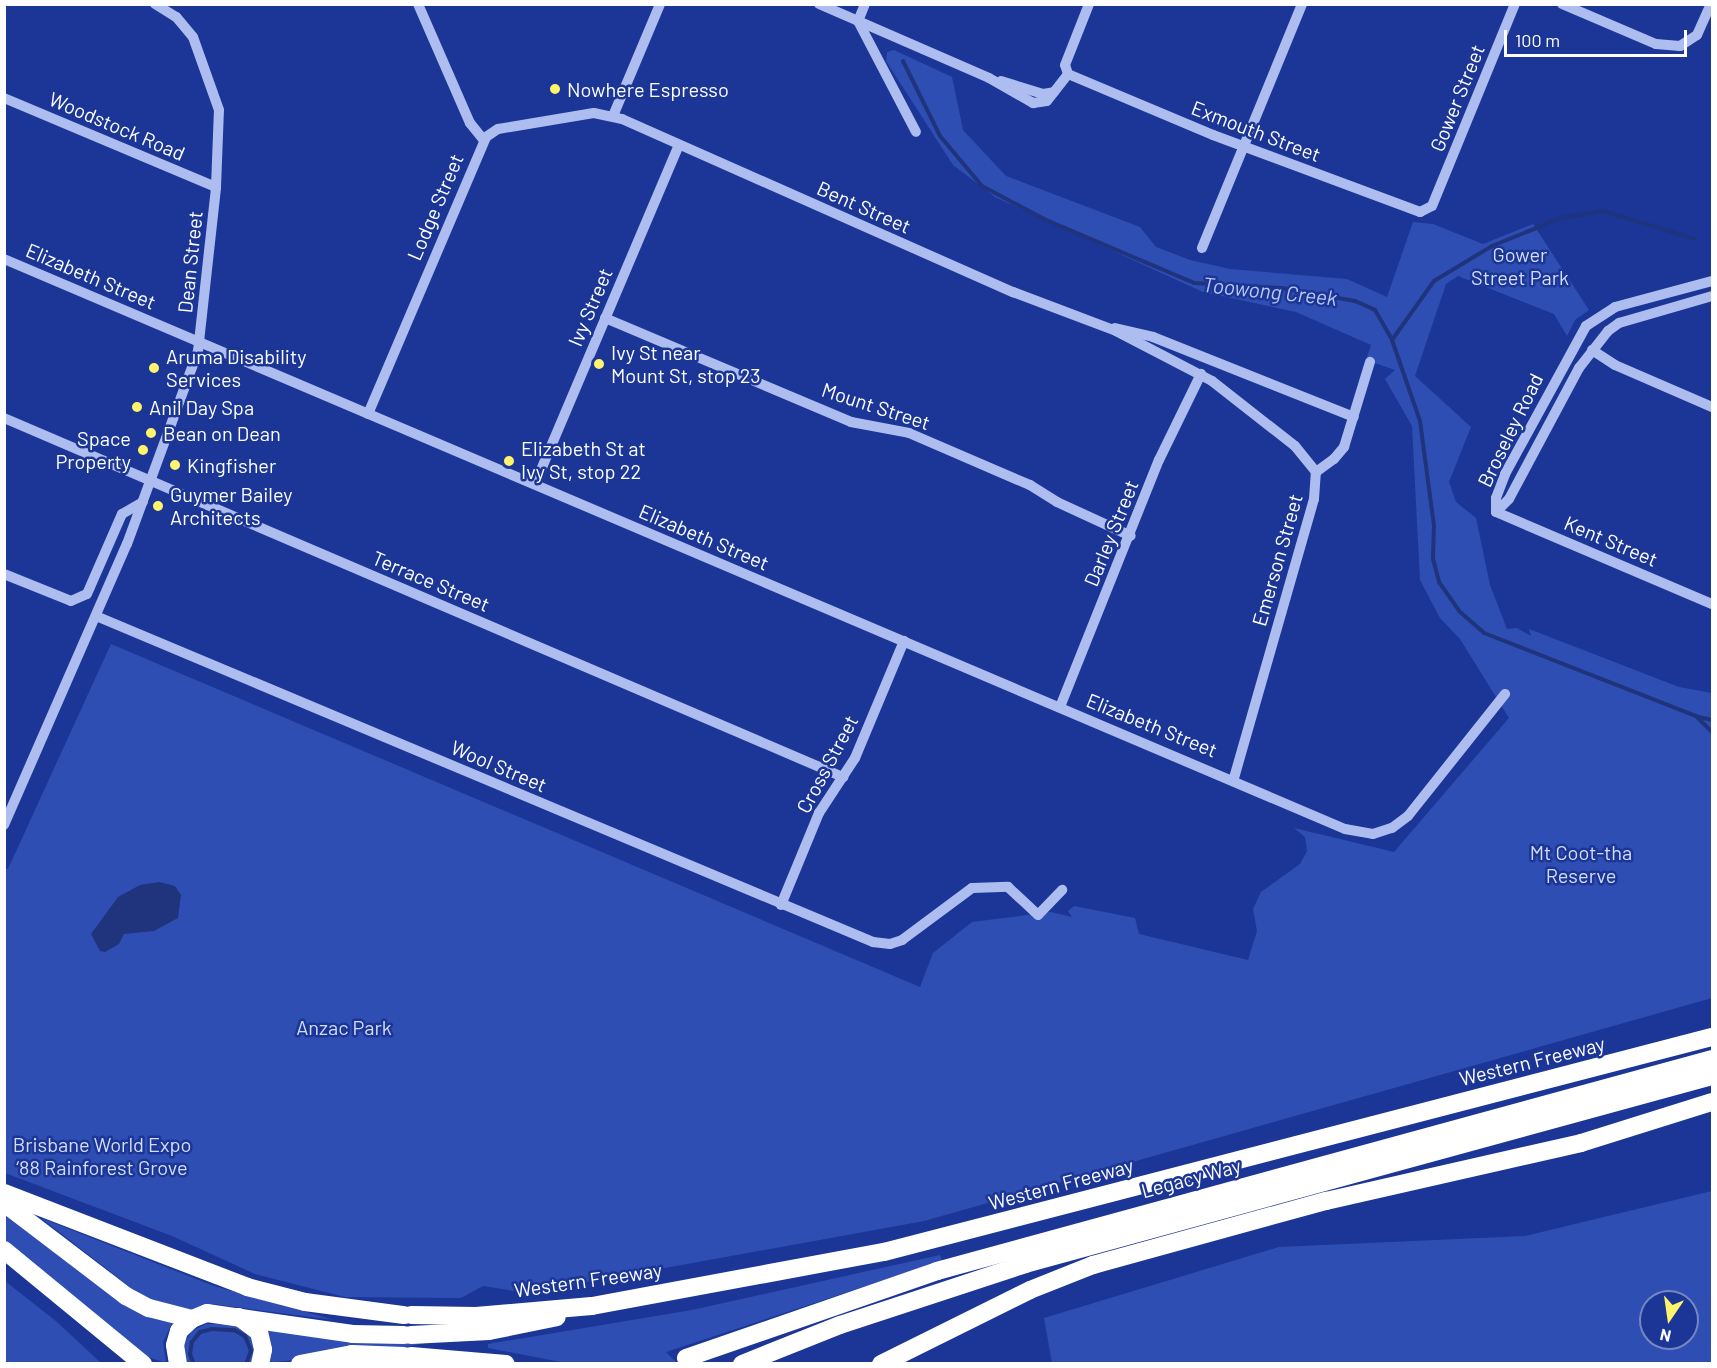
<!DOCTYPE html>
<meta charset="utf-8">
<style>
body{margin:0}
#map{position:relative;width:1717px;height:1368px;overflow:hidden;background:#1b3696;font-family:Barlow,sans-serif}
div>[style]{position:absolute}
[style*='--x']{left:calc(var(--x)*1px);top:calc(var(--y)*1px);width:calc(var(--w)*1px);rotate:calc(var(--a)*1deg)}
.green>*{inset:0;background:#2f4eb4}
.water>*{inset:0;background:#1f347d}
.stream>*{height:4px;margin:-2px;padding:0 2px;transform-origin:2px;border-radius:2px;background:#1f347d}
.minor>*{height:10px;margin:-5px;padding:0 5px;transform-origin:5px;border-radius:5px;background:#aebdf0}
.highway>*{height:18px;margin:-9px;padding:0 9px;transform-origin:9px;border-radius:9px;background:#fff}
.dots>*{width:16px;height:16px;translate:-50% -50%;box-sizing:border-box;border:3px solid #1b3696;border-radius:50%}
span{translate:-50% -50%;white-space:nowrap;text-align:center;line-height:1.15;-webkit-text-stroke:5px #1b3696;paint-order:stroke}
.poi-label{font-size:20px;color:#fff}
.left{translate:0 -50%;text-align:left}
.right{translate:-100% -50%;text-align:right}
.street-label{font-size:20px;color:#fff}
.park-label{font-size:20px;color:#d4defb}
.water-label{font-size:21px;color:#bac9f6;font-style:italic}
.frame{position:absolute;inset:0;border:6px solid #fff;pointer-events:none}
.north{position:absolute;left:1639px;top:1290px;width:60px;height:60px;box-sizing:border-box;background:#1b3696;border:2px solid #7686c0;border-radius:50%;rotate:193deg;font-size:16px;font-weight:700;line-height:24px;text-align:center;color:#fff}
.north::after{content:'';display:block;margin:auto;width:21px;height:27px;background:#fff46c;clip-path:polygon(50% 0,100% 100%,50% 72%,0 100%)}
.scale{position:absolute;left:1504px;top:30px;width:183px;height:27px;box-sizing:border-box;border:3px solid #fff;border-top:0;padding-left:8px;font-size:18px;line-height:21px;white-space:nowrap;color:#fff;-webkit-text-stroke:4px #1b3696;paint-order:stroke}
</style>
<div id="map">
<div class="green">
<div style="clip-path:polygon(894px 50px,952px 77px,963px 130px,1006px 176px,1140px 227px,1156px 247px,1190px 260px,1230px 269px,1347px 279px,1387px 297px,1413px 222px,1433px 224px,1483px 244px,1533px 224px,1589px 310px,1575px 320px,1567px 336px,1554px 314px,1458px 276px,1446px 284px,1415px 376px,1471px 427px,1449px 482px,1456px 502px,1476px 518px,1490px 585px,1507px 629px,1517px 628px,1531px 636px,1529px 629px,1679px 687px,1712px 693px,1712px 998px,924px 1221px,527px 1293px,483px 1286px,461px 1298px,345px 1297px,255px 1274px,172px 1236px,5px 1173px,4px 868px,8px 869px,111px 644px,920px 987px,933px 953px,972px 922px,1051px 912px,1072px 917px,1068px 911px,1074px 906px,1135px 918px,1139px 934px,1248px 960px,1257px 931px,1253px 909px,1261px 892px,1300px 864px,1307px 851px,1305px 837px,1294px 828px,1394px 852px,1509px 718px,1460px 639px,1440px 618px,1420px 580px,1412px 426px,1385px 379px,1395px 370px,1366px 360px,1371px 345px,1296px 312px,1203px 292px,995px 197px,953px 165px,886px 61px,887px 52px)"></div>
<div style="clip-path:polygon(evenodd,1712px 1191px,1712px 1363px,1052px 1363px,1044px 1318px,1279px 1247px,1525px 1236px,1712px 1191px,1651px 1302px,1687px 1302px,1687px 1338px,1651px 1338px,1651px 1302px)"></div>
<div style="clip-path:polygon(5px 1214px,123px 1304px,173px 1321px,163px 1342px,166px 1363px,142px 1355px,5px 1241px)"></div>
<div style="clip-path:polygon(41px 1218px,214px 1286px,334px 1320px,213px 1304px,183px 1311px,152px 1304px)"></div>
<div style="clip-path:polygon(940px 1255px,942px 1261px,666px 1352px,677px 1363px,566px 1363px,488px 1348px,488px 1344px,692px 1310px)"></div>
<div style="clip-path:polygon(5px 1281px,57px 1322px,101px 1363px,5px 1363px)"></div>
<div style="clip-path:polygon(230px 1324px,241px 1326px,255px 1341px,254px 1363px,187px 1364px,184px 1344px,192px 1331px,206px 1324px)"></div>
<div style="clip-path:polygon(265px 1328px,439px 1340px,401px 1348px,267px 1363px)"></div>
</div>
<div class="water">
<div style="clip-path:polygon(159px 882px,175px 886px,181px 895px,178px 918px,154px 931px,124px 934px,119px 944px,105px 952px,100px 951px,91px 934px,118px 897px,140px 885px)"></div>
</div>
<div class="stream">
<div style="--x:903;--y:61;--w:84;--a:63.7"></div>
<div style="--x:940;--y:136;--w:65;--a:50"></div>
<div style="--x:982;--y:186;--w:70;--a:28"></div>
<div style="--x:1044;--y:219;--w:163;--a:23.1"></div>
<div style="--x:1194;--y:283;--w:88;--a:3.3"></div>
<div style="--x:1282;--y:288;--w:74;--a:10.1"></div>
<div style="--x:1355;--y:301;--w:22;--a:24"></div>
<div style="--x:1375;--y:310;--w:34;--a:60"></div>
<div style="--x:1392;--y:340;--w:86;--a:70.9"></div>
<div style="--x:1420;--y:421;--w:106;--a:82.4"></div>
<div style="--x:1434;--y:526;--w:33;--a:92"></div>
<div style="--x:1433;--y:559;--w:24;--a:75"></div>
<div style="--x:1439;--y:582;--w:35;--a:55"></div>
<div style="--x:1459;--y:611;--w:33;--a:41"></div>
<div style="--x:1484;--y:633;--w:228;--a:21.4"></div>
<div style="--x:1696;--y:716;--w:23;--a:45"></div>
<div style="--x:1392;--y:340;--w:72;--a:-54.6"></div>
<div style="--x:1434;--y:281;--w:68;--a:-31.1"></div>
<div style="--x:1492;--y:246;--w:74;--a:-22.1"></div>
<div style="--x:1561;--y:218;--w:43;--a:-9.5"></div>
<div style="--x:1603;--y:211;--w:96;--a:16.9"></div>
<div style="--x:1699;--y:717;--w:13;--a:13"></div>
<div style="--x:194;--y:1364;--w:11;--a:-112"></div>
<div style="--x:190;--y:1354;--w:12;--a:-81"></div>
<div style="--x:192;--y:1342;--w:13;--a:-51"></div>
<div style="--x:200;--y:1332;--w:12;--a:-14"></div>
<div style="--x:212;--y:1329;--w:22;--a:3"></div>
<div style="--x:234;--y:1330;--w:13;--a:29"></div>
<div style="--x:245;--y:1336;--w:16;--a:68"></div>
<div style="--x:251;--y:1351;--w:14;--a:111"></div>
</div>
<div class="minor">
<div style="--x:418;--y:4;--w:130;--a:66.4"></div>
<div style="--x:470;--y:123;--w:22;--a:51"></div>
<div style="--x:819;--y:4;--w:185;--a:23.5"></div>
<div style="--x:989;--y:78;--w:51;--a:29.6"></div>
<div style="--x:1033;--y:103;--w:14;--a:-8"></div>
<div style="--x:1047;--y:101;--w:34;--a:-52"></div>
<div style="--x:865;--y:4;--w:18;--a:112"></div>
<div style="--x:858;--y:21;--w:125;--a:62.4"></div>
<div style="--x:1562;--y:4;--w:102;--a:23.1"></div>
<div style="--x:1656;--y:44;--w:24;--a:5"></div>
<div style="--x:1680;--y:46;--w:20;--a:-33"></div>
<div style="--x:1697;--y:35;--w:34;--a:-66"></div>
<div style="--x:1068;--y:74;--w:157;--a:22.8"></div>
<div style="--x:1213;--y:135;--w:221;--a:20.4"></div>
<div style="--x:1420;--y:212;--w:13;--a:-27"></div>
<div style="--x:1432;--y:206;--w:218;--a:-67.7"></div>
<div style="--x:1068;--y:74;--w:9;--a:-108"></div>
<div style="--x:1065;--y:65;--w:66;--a:-68.5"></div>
<div style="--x:1001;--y:81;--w:44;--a:17.2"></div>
<div style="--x:1043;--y:94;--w:11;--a:-10"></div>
<div style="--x:4;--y:98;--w:230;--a:22.8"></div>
<div style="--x:613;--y:116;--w:121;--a:-67.2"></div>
<div style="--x:1202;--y:248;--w:264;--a:-67.7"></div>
<div style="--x:4;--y:259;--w:1457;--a:23.03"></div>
<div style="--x:1345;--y:829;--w:28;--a:10"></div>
<div style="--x:1373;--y:834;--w:20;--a:-18"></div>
<div style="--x:1392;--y:828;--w:20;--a:-37"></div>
<div style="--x:1408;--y:816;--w:156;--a:-51.5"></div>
<div style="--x:605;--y:318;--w:267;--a:22.9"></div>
<div style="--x:851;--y:422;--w:59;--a:10.7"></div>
<div style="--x:909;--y:433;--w:132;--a:23.3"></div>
<div style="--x:1030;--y:485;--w:32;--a:32"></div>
<div style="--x:1057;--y:502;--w:81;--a:24.7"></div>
<div style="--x:1115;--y:328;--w:39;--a:13"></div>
<div style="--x:1153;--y:337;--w:216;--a:21.7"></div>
<div style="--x:1592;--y:350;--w:27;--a:33"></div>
<div style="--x:1615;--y:365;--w:106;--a:23.4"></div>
<div style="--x:368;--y:414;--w:301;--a:-66.9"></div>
<div style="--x:486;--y:137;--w:14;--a:-34"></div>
<div style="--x:498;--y:129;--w:97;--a:-9.5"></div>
<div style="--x:594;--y:113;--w:29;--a:12"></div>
<div style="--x:622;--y:119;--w:428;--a:23.9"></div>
<div style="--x:1013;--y:292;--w:110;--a:20.7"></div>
<div style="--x:1116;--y:331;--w:108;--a:27.5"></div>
<div style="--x:1212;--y:381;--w:105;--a:38.1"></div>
<div style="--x:1295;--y:446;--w:33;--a:51"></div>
<div style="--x:4;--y:418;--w:913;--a:23.17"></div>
<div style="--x:535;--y:484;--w:368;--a:-67"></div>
<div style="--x:1496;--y:512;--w:14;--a:-90"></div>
<div style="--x:1496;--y:498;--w:26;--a:-69"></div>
<div style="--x:1505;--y:474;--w:169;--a:-61.3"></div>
<div style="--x:1586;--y:326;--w:35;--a:-33"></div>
<div style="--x:1615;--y:307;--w:100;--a:-15"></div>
<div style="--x:1496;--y:512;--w:18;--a:-45"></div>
<div style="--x:1509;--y:499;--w:149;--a:-61.9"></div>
<div style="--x:1579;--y:368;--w:47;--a:-51.9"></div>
<div style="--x:1608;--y:331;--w:14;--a:-36"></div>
<div style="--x:1619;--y:323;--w:97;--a:-16.2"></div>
<div style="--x:1496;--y:512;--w:235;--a:23.1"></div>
<div style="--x:4;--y:574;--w:72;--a:21.9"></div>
<div style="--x:71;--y:601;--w:17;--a:-24"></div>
<div style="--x:87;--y:594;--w:87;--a:-66.4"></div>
<div style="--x:122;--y:514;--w:24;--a:-30"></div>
<div style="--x:96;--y:616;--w:843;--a:22.76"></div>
<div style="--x:873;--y:942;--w:17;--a:7"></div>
<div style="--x:890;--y:944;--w:13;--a:-18"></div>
<div style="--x:902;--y:940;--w:87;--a:-36.6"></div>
<div style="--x:972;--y:888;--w:36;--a:-2"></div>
<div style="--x:1008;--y:887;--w:41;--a:43"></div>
<div style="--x:1038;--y:915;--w:35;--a:-46"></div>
<div style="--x:1060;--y:707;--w:266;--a:-68.2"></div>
<div style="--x:1159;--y:460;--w:96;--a:-64"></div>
<div style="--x:1234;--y:778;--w:290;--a:-74"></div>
<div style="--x:1314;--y:499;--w:27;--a:-86"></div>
<div style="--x:1316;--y:472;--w:22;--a:-36"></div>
<div style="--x:1334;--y:459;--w:16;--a:-50"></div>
<div style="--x:1344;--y:447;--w:89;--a:-73"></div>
<div style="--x:4;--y:825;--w:307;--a:-66.4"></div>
<div style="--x:127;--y:544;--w:206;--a:-69.8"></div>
<div style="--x:198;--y:351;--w:165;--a:-83.7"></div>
<div style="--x:216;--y:187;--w:77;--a:-87.8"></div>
<div style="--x:219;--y:110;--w:77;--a:-109.6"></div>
<div style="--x:193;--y:37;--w:26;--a:-130"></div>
<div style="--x:176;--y:17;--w:25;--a:-148"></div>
<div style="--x:781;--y:905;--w:100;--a:-67.6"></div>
<div style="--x:819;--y:813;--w:66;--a:-56.8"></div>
<div style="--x:855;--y:758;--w:127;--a:-67.3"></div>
</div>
<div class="highway">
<div style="--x:4;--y:1193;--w:261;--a:21.1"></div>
<div style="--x:247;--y:1287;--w:60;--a:14.5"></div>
<div style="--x:305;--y:1302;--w:100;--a:7.5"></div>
<div style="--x:4;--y:1203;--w:153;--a:37.3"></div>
<div style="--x:126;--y:1296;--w:26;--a:28"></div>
<div style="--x:149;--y:1308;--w:44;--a:14.3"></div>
<div style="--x:4;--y:1250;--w:180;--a:39.4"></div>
<div style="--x:411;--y:1315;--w:65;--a:0.9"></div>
<div style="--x:476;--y:1316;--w:116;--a:-4.9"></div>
<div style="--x:592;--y:1306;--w:297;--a:-10.5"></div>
<div style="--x:884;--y:1252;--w:855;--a:-14.56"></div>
<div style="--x:239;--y:1317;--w:25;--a:37"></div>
<div style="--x:259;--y:1332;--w:18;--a:77"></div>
<div style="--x:263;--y:1350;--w:14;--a:102"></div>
<div style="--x:411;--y:1335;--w:78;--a:-2.9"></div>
<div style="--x:489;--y:1331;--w:69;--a:-11.6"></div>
<div style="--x:411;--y:1356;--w:95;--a:4.8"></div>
<div style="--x:686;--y:1358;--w:266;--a:-19.1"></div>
<div style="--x:937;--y:1271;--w:803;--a:-15.3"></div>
<div style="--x:178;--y:1364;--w:19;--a:-99"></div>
<div style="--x:175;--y:1345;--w:15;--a:-74"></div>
<div style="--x:179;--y:1331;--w:18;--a:-43"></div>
<div style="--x:192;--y:1319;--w:16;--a:-22"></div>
<div style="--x:207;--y:1313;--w:147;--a:8.2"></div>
<div style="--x:352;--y:1334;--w:52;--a:1.1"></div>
<div style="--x:300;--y:1364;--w:53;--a:-10.9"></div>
<div style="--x:352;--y:1354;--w:52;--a:2.2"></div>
<div style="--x:742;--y:1364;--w:105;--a:-21.7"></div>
<div style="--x:840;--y:1325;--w:195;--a:-18.2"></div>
<div style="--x:1025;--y:1264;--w:712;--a:-15.3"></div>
<div style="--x:881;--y:1364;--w:166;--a:-26.4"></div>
<div style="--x:1030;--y:1290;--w:68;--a:-21.6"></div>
<div style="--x:1093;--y:1265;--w:242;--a:-15.4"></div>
<div style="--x:1326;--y:1201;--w:262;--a:-12.8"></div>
<div style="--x:1581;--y:1143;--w:137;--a:-17.4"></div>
</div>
<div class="dots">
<div style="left:555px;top:89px;background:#fff46c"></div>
<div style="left:599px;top:364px;background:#fff46c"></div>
<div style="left:154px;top:368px;background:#fff46c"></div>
<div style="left:137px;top:407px;background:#fff46c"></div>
<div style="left:151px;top:433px;background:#fff46c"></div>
<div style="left:143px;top:450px;background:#fff46c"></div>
<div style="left:509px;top:461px;background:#fff46c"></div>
<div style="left:175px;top:465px;background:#fff46c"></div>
<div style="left:158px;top:506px;background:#fff46c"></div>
</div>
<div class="poi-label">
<span class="left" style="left:567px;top:89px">Nowhere Espresso</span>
<span class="left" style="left:611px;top:364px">Ivy St near<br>Mount St, stop 23</span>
<span class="left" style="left:166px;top:368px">Aruma Disability<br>Services</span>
<span class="left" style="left:149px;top:407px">Anil Day Spa</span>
<span class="left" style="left:163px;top:433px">Bean on Dean</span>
<span class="right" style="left:131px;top:450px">Space<br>Property</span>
<span class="left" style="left:521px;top:460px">Elizabeth St at<br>Ivy St, stop 22</span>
<span class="left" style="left:187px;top:465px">Kingfisher</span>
<span class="left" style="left:170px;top:506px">Guymer Bailey<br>Architects</span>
</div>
<div class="street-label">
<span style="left:1457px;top:98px;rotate:-68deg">Gower Street</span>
<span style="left:117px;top:126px;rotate:23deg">Woodstock Road</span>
<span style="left:1256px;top:131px;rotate:21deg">Exmouth Street</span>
<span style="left:435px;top:207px;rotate:-67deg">Lodge Street</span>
<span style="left:864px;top:207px;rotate:24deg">Bent Street</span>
<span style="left:190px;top:262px;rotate:-84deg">Dean Street</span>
<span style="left:91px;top:276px;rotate:23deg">Elizabeth Street</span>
<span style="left:590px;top:307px;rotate:-67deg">Ivy Street</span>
<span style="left:876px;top:406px;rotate:18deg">Mount Street</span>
<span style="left:1510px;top:430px;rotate:-64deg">Broseley Road</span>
<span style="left:1111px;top:533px;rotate:-68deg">Darley Street</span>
<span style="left:704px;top:537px;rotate:23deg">Elizabeth Street</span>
<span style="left:1611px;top:541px;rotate:23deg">Kent Street</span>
<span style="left:1277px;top:560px;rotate:-74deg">Emerson Street</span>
<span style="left:431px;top:581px;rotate:23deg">Terrace Street</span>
<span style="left:1152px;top:725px;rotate:22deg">Elizabeth Street</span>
<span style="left:827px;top:764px;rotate:-62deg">Cross Street</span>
<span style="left:499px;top:766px;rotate:23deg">Wool Street</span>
<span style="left:1532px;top:1061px;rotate:-14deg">Western Freeway</span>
<span style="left:1191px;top:1178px;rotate:-15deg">Legacy Way</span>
<span style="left:1061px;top:1184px;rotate:-15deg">Western Freeway</span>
<span style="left:588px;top:1280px;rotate:-8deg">Western Freeway</span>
</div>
<div class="park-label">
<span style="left:1520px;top:266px">Gower<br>Street Park</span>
<span style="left:1581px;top:864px">Mt Coot-tha<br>Reserve</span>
<span style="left:344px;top:1027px">Anzac Park</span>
<span style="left:102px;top:1156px">Brisbane World Expo<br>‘88 Rainforest Grove</span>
</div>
<div class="water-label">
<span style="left:1270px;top:291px;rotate:6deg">Toowong Creek</span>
</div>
<div class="frame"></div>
<div class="north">N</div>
<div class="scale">100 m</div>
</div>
